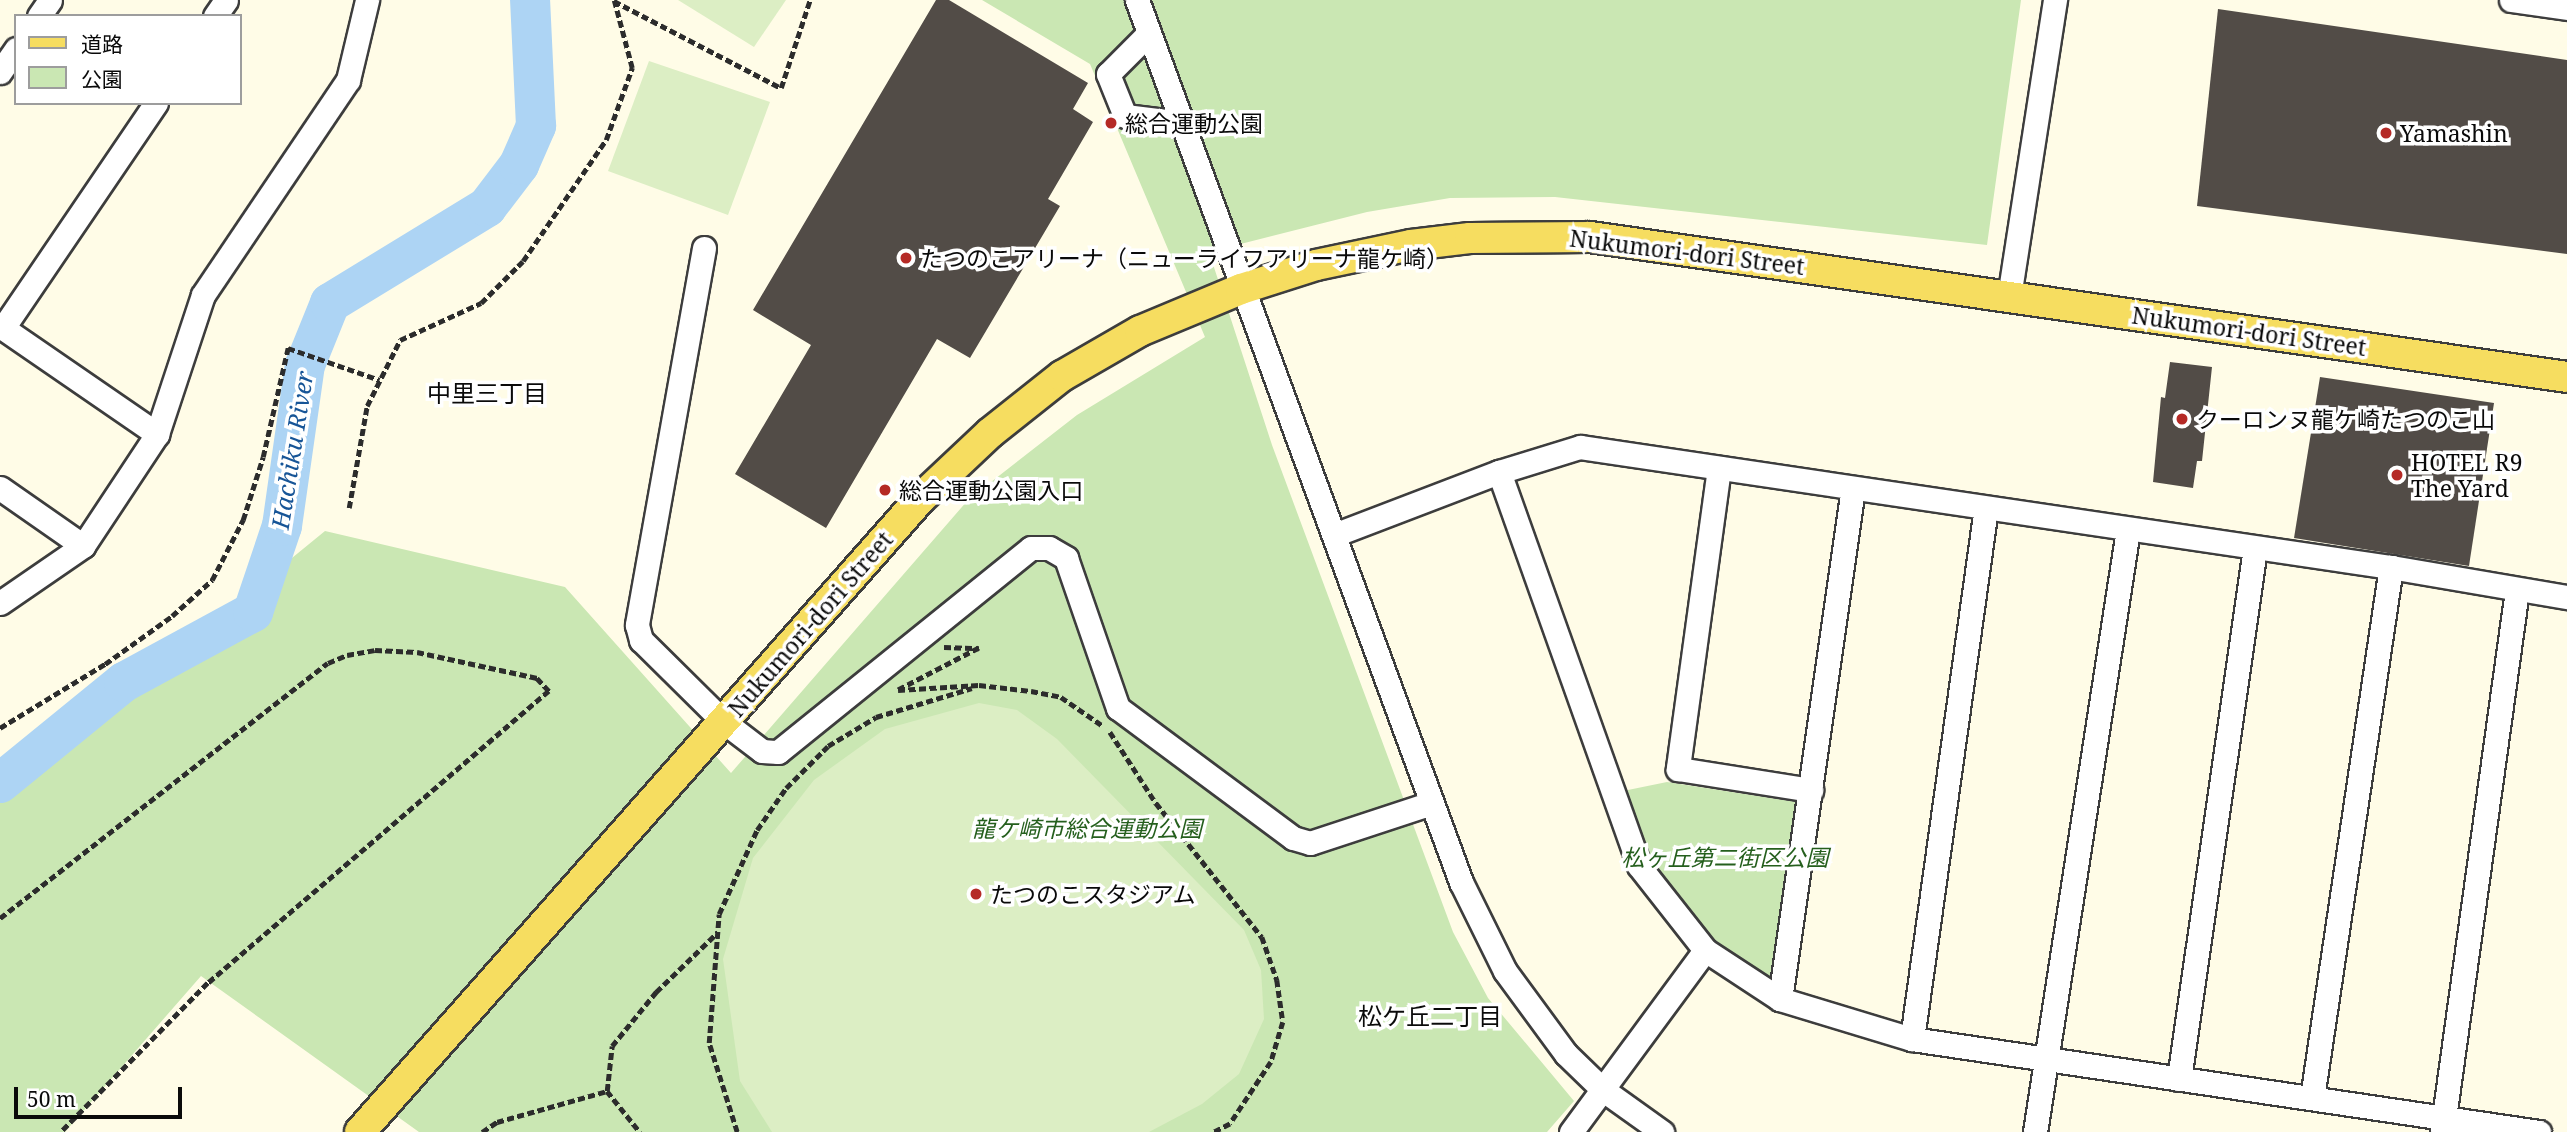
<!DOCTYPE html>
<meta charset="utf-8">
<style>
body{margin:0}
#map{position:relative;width:2567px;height:1132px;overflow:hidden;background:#fffce7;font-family:"Noto Serif","Noto Sans JP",serif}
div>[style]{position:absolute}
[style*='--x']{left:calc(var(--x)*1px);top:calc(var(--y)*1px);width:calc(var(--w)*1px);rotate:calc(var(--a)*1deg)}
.green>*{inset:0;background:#cae7b3}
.pitch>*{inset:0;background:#dceec4}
.river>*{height:40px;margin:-20px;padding:0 20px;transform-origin:20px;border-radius:20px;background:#add4f4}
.building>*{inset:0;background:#524c47}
.path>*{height:4.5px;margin-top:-2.25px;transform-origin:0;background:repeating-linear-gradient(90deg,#2c2c2c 0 7px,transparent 0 10.5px)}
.roads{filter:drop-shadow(2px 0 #3d3d3d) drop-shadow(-2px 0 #3d3d3d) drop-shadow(0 2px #3d3d3d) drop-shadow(0 -2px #3d3d3d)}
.minor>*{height:23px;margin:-11.5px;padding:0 11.5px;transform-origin:11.5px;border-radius:11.5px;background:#fff}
.major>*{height:30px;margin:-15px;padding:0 15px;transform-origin:15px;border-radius:15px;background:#f6dd60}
.dots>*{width:19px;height:19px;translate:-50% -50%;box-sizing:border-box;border:4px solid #fff;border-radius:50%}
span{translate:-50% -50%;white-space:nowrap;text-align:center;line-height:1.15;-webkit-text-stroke:7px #fff;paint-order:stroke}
.poi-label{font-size:23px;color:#0a0a0a}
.left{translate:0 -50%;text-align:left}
.street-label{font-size:23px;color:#0a0a0a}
.park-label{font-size:23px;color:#255f1d;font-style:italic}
.neighbourhood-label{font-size:24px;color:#0a0a0a}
.water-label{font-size:24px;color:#175597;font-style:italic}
.legend{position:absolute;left:14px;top:14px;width:228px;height:91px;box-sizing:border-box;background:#fff;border:2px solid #9d9d9d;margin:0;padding:9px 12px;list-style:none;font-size:21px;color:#0a0a0a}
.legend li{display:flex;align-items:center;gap:14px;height:35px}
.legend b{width:35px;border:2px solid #9d9d9d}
.scale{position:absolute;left:14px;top:1087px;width:168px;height:32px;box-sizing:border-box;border:4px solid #0a0a0a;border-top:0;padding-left:9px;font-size:21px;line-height:24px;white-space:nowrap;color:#0a0a0a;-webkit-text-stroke:5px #fff;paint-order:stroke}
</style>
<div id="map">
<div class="green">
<div style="clip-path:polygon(982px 0,2021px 0,1987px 245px,1555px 197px,1450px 198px,1367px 212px,1209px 252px,1272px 445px,1453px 932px,1488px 998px,1574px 1101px,1547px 1132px,419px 1132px,201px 976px,65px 1132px,0 1132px,0 797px,325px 531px,565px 587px,731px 773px,968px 500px,1077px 415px,1205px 337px,1090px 64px)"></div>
<div style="clip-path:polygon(1667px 782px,1797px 802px,1771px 982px,1716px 944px,1682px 906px,1647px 853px,1623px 791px)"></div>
</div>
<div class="pitch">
<div style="clip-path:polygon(678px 0,786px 0,754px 47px)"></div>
<div style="clip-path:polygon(649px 61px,770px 102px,728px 215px,608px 171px)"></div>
<div style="clip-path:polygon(979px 703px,1017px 710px,1057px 739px,1244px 930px,1261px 970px,1264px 1019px,1239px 1074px,1202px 1104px,1149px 1132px,772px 1132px,740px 1081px,723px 959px,753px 858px,814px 780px,885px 729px)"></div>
</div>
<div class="river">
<div style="--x:0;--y:783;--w:160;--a:-39.2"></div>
<div style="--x:124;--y:682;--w:147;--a:-28.5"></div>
<div style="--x:253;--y:612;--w:91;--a:-71.4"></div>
<div style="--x:282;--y:526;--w:163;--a:-81.9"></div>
<div style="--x:305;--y:365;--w:67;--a:-68"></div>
<div style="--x:330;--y:303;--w:184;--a:-31.4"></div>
<div style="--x:487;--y:207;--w:53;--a:-52.7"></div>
<div style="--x:519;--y:165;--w:43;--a:-66.4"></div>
<div style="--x:536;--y:126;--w:126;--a:-92.7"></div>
</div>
<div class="building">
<div style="clip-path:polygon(936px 0,949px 0,1088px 83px,1073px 109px,1093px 122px,1048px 199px,1060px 206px,970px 358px,937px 339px,826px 528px,735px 474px,811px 345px,753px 310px)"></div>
<div style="clip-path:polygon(2218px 9px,2567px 60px,2567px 254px,2197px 206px)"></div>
<div style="clip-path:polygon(2170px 362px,2212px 367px,2202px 461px,2197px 461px,2193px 488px,2153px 482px,2161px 397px,2165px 398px)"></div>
<div style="clip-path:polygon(2320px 377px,2494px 403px,2469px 566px,2294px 538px)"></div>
</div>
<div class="path">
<div style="--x:614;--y:1;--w:188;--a:27.5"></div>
<div style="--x:781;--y:88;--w:93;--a:-71.8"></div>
<div style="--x:349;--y:508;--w:104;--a:-80"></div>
<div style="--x:367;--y:406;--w:74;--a:-63.4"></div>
<div style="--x:400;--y:340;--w:89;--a:-24.6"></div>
<div style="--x:481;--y:303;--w:59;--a:-45"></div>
<div style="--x:523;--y:261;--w:147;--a:-55.6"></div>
<div style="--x:606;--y:140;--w:77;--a:-70.1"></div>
<div style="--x:632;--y:68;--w:70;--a:-104.8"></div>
<div style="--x:944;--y:647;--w:35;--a:2"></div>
<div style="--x:979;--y:648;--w:91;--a:152.6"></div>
<div style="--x:898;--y:690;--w:81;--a:-3.5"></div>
<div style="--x:979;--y:685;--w:52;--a:6.6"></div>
<div style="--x:1031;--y:691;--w:31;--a:11"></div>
<div style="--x:1061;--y:697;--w:51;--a:34.6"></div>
<div style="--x:0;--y:728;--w:123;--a:-31.4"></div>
<div style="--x:105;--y:664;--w:82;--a:-35.6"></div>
<div style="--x:172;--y:616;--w:54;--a:-42"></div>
<div style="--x:212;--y:580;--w:68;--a:-62.7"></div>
<div style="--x:243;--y:520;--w:66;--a:-72.4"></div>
<div style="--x:263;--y:457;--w:112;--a:-77.1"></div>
<div style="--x:288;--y:348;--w:97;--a:19.2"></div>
<div style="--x:1110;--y:732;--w:85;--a:57.1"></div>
<div style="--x:1156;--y:803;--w:171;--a:51.7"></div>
<div style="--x:1262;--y:937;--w:46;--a:70.8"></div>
<div style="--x:1277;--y:980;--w:42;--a:81.9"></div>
<div style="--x:1283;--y:1022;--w:42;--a:106.7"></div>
<div style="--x:1271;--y:1062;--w:74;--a:123.5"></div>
<div style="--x:1230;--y:1124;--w:18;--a:153"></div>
<div style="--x:0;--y:918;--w:415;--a:-37.9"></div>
<div style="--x:328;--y:663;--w:21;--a:-23"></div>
<div style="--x:347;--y:655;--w:28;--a:-10"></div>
<div style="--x:375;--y:650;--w:42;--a:2.7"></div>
<div style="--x:417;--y:652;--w:123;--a:12.2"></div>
<div style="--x:537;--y:678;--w:18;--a:47"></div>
<div style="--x:549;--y:691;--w:449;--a:139.4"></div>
<div style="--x:208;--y:983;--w:209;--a:134.6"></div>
<div style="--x:607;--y:1091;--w:53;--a:51.2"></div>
<div style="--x:482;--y:1132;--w:18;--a:-34"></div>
<div style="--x:497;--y:1122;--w:114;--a:-15.7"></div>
<div style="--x:607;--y:1091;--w:45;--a:-83.7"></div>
<div style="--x:612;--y:1046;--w:70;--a:-50.8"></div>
<div style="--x:656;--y:992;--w:86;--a:-44.1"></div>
<div style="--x:737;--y:1132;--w:93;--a:-107.5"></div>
<div style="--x:709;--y:1043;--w:129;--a:-85.6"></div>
<div style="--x:719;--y:914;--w:92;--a:-65.7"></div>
<div style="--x:757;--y:830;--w:51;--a:-55.4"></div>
<div style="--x:786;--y:788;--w:59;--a:-45"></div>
<div style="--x:828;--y:746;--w:56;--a:-31.1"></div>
<div style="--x:876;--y:717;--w:100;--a:-16.8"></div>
</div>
<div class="roads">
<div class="minor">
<div style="--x:1137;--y:0;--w:940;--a:69.83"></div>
<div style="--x:1461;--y:882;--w:99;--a:63.7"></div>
<div style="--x:1505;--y:971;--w:103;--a:53.7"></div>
<div style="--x:1566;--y:1054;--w:50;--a:44.2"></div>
<div style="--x:1602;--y:1089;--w:74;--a:35.6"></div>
<div style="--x:2511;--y:0;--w:57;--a:8.1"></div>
<div style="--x:39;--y:16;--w:19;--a:-55"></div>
<div style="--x:215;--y:16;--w:19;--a:-55"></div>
<div style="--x:1149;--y:33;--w:58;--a:135"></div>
<div style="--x:1108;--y:74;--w:45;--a:68"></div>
<div style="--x:1125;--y:116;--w:57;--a:7"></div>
<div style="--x:0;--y:72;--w:28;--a:-55"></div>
<div style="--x:704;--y:248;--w:383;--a:100.1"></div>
<div style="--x:637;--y:625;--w:16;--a:75"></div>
<div style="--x:641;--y:640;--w:117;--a:44.7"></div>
<div style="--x:724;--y:722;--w:48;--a:37.3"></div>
<div style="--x:762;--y:751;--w:16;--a:4"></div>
<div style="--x:778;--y:752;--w:325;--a:-38.9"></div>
<div style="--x:1031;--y:548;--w:18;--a:0"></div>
<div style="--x:1049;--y:548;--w:20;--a:30"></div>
<div style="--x:1066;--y:558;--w:159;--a:70.9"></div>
<div style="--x:1118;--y:708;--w:218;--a:36.6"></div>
<div style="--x:1293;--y:838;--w:18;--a:16"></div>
<div style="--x:1310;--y:843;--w:128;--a:-18.2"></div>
<div style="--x:2009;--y:297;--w:301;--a:-81.2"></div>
<div style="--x:0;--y:326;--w:191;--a:34.5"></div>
<div style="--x:3;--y:328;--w:272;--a:-55.8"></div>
<div style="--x:1719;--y:468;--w:304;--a:97.8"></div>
<div style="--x:1678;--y:769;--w:135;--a:9"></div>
<div style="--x:1499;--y:472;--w:418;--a:70.4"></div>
<div style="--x:1639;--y:866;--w:107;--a:51.8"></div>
<div style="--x:1705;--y:950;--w:90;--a:33.2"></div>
<div style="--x:1780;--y:999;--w:138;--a:16.9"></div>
<div style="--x:1912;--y:1039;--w:634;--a:8.44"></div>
<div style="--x:0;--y:488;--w:101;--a:34.9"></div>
<div style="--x:1334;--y:535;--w:177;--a:-20.9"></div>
<div style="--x:1499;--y:472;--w:85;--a:-17.2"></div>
<div style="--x:1580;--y:447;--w:820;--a:8.42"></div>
<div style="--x:2391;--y:567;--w:179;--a:9.7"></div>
<div style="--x:0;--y:603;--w:101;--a:-34.5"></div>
<div style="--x:83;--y:546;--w:134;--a:-56.5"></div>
<div style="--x:157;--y:434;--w:146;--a:-71.7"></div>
<div style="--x:203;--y:295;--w:259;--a:-56"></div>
<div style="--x:348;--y:80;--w:82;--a:-76.6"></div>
<div style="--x:1780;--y:999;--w:516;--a:-81.87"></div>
<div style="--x:1912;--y:1039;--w:536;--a:-82.07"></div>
<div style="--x:2179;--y:1079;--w:536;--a:-81.85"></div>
<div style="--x:2312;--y:1098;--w:537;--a:-81.54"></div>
<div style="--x:1571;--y:1132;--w:226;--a:-53.6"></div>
<div style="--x:2035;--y:1132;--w:609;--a:-81.22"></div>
<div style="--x:2442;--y:1132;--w:547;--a:-82.12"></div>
</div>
<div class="major">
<div style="--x:360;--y:1132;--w:845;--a:-48.5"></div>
<div style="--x:920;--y:499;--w:96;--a:-43.3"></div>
<div style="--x:990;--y:433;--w:92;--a:-38.4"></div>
<div style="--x:1062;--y:376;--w:90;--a:-30"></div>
<div style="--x:1140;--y:331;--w:109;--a:-22.6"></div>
<div style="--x:1241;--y:289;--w:79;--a:-17.7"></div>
<div style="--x:1316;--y:265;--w:97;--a:-11.9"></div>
<div style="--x:1411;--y:245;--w:59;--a:-6.8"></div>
<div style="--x:1470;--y:238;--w:120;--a:-0.5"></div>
<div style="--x:1590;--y:237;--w:987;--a:8.15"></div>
</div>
</div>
<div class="dots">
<div style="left:1111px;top:123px;background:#b52a26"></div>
<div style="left:2386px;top:133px;background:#b52a26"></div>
<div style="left:906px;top:258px;background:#b52a26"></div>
<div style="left:2182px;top:419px;background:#b52a26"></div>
<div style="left:2397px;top:475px;background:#b52a26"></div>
<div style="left:885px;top:490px;background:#b52a26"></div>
<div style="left:976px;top:894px;background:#b52a26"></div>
</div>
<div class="poi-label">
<span class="left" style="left:1125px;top:123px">総合運動公園</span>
<span class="left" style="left:2400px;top:133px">Yamashin</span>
<span class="left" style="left:920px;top:258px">たつのこアリーナ（ニューライフアリーナ龍ケ崎）</span>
<span class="left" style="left:2196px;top:419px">クーロンヌ龍ケ崎たつのこ山</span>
<span class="left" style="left:2411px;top:475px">HOTEL R9<br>The Yard</span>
<span class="left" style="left:899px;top:490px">総合運動公園入口</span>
<span class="left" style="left:990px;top:894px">たつのこスタジアム</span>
</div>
<div class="street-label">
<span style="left:1687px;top:252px;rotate:7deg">Nukumori-dori Street</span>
<span style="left:2249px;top:331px;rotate:8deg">Nukumori-dori Street</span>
<span style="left:810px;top:624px;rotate:-49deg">Nukumori-dori Street</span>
</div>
<div class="park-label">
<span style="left:1087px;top:828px">龍ケ崎市総合運動公園</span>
<span style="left:1725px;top:857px">松ヶ丘第二街区公園</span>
</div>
<div class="neighbourhood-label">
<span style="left:487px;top:393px">中里三丁目</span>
<span style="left:1430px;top:1016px">松ケ丘二丁目</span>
</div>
<div class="water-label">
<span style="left:292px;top:450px;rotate:-81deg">Hachiku River</span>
</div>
<ul class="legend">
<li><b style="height:9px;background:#f6dd60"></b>道路</li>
<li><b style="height:19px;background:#cae7b3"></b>公園</li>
</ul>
<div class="scale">50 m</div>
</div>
